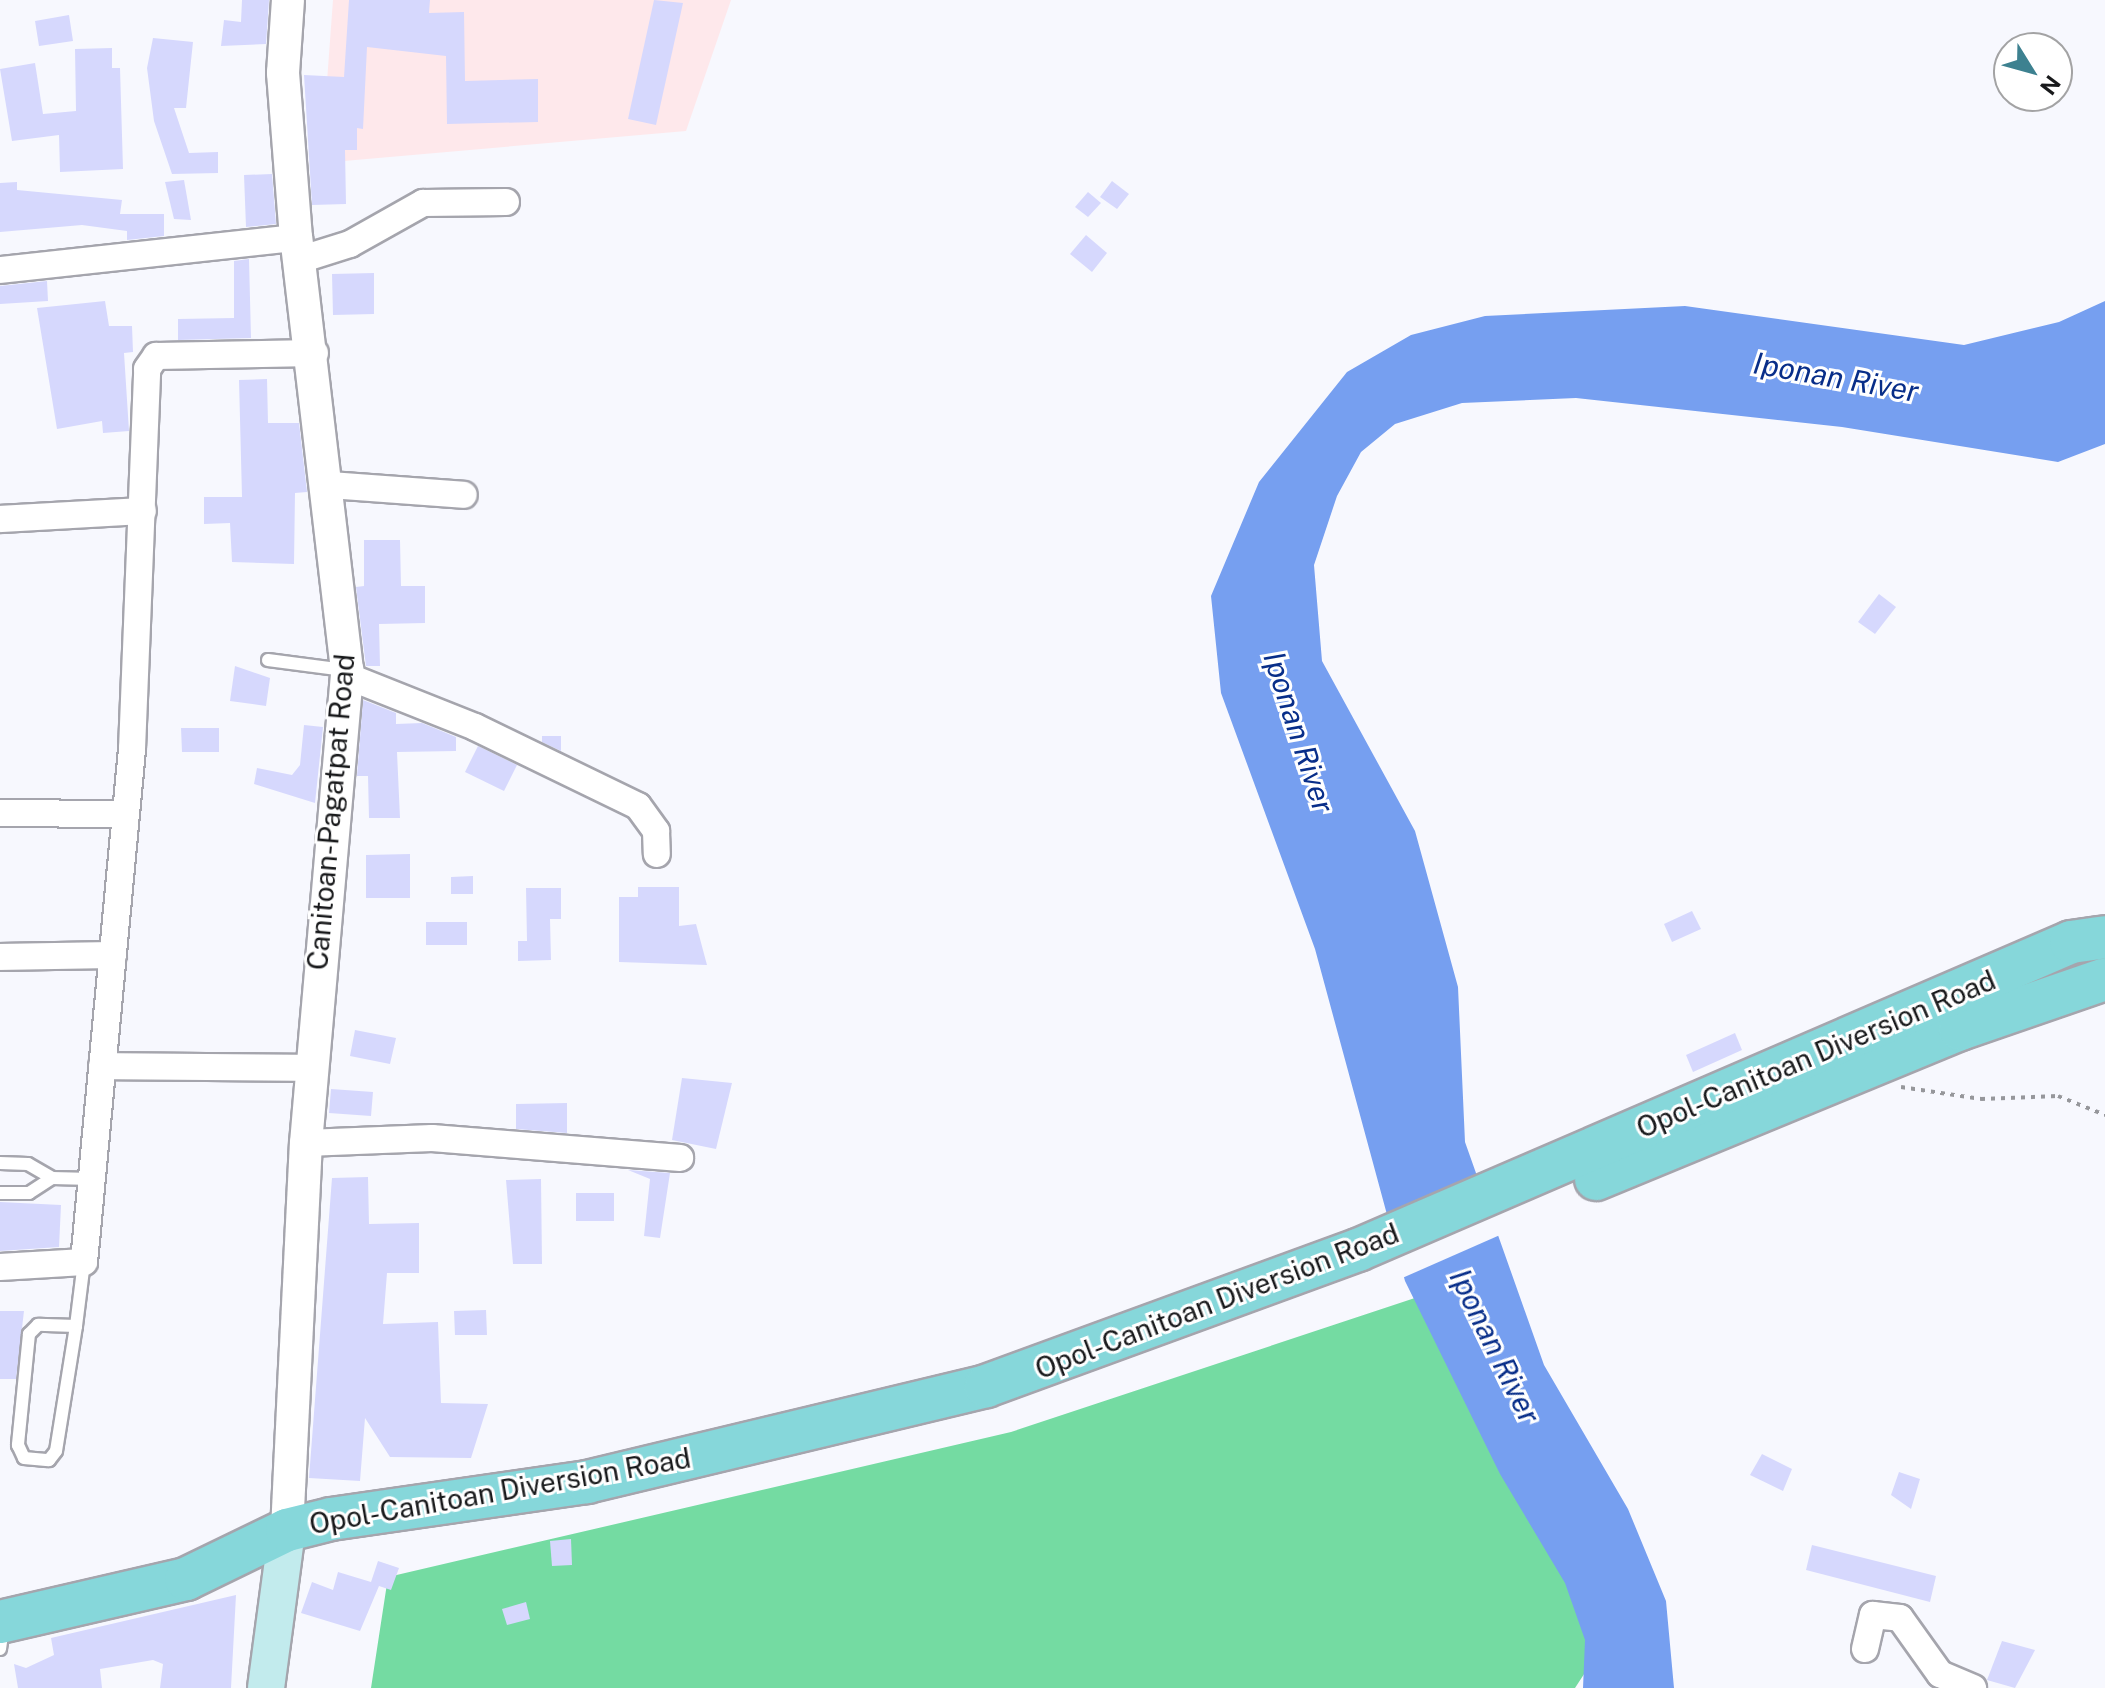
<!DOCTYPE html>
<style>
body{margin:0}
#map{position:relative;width:2105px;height:1688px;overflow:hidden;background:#f7f8fe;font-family:"Public Sans",sans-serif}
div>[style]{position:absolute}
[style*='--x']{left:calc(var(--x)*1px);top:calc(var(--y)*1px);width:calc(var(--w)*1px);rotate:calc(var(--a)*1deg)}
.education>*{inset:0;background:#fee8eb}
.forest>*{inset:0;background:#74dba2}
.water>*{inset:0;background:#769ff0}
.pier>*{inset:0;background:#f7f8fe}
.building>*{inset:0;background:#d6d8fd}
.path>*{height:4px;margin-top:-2px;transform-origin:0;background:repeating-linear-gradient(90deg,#96979b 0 4px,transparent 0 10px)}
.roads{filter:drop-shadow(2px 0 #a5a5ad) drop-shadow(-2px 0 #a5a5ad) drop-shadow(0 2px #a5a5ad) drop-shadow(0 -2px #a5a5ad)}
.service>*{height:12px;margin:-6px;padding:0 6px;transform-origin:6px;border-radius:6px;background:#fff}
.minor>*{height:26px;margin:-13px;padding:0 13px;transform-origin:13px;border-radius:13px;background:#fff}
.tertiary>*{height:32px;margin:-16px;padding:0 16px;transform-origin:16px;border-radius:16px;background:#fff}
.secondary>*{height:36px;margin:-18px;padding:0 18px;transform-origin:18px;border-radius:18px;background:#c2ebed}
.primary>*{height:42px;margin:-21px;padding:0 21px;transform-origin:21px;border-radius:21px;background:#86d7da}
span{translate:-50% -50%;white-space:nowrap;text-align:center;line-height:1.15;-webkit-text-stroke:6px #fff;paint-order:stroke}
.street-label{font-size:28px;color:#18191b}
.water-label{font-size:30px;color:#082e89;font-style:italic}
.north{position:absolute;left:1993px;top:32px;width:80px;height:80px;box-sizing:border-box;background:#fff;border:2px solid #a3a3a4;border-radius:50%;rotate:127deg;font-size:22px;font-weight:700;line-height:32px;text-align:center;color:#18191b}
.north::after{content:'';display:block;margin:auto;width:28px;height:36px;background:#3d8190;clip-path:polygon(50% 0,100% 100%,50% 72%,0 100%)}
</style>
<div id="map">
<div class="education">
<div style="clip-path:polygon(333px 0,731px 0,686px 131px,321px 163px)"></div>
</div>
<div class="forest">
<div style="clip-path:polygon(1433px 1292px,1603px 1645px,1575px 1688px,371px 1688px,388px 1577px,1011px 1432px)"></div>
</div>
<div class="water">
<div style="clip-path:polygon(2105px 301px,2105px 444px,2058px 462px,1842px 427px,1576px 398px,1462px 403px,1395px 424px,1361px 452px,1337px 496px,1314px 565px,1322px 661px,1415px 831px,1458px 987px,1465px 1142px,1544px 1365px,1628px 1509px,1666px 1601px,1674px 1688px,1583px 1688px,1585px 1640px,1565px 1583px,1500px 1474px,1405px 1281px,1315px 949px,1221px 693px,1211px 596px,1259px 482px,1347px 372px,1411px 335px,1485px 316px,1685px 306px,1964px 345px,2059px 322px)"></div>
</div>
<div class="pier">
<div style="clip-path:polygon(1482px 1181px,1500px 1235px,1400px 1279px,1386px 1224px)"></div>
</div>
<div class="building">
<div style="clip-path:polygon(242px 0,269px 0,266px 44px,221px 46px,224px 20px,241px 22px)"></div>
<div style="clip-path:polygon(349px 0,430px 0,429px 13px,464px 12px,465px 81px,538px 79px,538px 122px,447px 124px,446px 56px,367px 47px,363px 129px,357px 128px,357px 150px,345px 150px,346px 204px,312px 205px,304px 75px,344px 77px)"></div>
<div style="clip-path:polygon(654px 0,683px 3px,656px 125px,628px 119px)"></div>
<div style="clip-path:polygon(69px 15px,73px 41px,39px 46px,35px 21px)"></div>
<div style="clip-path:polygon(153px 38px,193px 42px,186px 108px,174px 108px,189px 153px,218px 152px,218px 173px,172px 174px,154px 121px,147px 68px)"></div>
<div style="clip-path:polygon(112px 48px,112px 68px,120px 68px,123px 169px,60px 172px,59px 135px,12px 141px,0 69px,35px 63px,43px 114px,76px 111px,75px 49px)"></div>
<div style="clip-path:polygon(272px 174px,276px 224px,246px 227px,244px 175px)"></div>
<div style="clip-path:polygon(184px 180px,191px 220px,174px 219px,165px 182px)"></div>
<div style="clip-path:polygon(1112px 181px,1129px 194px,1117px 209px,1100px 197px)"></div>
<div style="clip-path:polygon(17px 182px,17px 190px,122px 200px,120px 214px,164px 214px,164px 236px,127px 240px,127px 231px,82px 225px,0 232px,0 183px)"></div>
<div style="clip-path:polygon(1088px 192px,1101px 203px,1088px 217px,1075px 207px)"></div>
<div style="clip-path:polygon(1086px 235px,1107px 253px,1092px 272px,1070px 254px)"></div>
<div style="clip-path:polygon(249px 259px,251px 338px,178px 340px,178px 319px,234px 318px,234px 261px)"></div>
<div style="clip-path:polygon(374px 273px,374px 314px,333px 315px,332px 274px)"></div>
<div style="clip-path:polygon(47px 281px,48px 301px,0 304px,0 286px)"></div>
<div style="clip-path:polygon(105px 301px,109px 326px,132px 326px,133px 352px,124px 353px,129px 431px,103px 433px,102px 421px,57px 429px,37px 308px)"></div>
<div style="clip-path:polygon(267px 379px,268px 423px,299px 423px,307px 492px,295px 493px,294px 564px,232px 562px,230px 523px,204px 524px,204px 497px,242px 497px,239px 380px)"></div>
<div style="clip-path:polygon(364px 540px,400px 540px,401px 586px,425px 586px,425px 623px,379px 624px,380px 666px,366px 666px,356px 587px,364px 586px)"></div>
<div style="clip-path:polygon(1879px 594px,1896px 607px,1875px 634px,1858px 622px)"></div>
<div style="clip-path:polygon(235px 666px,270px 678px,266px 706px,230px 701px)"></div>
<div style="clip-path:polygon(363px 700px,396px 713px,396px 724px,422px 723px,456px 737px,456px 751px,397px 752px,400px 818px,369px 818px,368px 776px,357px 776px)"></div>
<div style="clip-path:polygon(304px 725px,323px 727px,315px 803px,254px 784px,257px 768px,292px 775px,300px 765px)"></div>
<div style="clip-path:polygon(181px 728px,219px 728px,219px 752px,182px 752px)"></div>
<div style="clip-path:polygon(542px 736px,561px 736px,561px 751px,542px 742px)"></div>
<div style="clip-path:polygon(478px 746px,517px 765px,504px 791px,465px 772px)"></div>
<div style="clip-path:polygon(410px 854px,410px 898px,366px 898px,366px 855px)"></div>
<div style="clip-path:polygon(473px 876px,473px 894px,451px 894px,451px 877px)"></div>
<div style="clip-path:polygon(638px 887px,679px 887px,679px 926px,696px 924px,707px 965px,619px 962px,619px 897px,638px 897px)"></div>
<div style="clip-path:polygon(526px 888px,561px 888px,561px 919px,550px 919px,551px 960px,518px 961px,518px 941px,527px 941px)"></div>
<div style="clip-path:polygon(1692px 911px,1701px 929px,1672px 942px,1664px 924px)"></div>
<div style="clip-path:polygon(426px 922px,467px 922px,467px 945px,426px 945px)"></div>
<div style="clip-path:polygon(355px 1030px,396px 1038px,390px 1064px,350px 1056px)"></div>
<div style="clip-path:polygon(1735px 1033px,1742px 1050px,1693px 1072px,1686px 1055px)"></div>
<div style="clip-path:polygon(682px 1078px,732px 1083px,716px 1149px,672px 1140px)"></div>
<div style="clip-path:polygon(331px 1089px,373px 1092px,371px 1116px,329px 1113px)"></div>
<div style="clip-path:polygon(567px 1103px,567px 1133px,516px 1129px,516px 1104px)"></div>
<div style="clip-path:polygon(628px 1170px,670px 1173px,660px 1238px,644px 1236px,650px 1179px)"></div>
<div style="clip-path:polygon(368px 1177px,369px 1224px,419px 1223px,419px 1273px,387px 1273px,383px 1324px,438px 1322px,441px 1403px,488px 1404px,471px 1458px,390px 1457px,365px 1418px,360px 1481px,309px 1478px,332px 1178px)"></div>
<div style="clip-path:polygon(541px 1179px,542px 1264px,513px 1264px,506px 1180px)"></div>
<div style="clip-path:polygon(576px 1193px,614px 1193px,614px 1221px,576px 1221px)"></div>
<div style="clip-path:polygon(0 1202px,61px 1205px,59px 1247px,0 1251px)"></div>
<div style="clip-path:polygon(486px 1310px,487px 1335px,455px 1335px,454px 1311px)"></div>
<div style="clip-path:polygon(0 1311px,24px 1311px,16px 1379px,0 1379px)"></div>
<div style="clip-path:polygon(1762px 1454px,1792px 1469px,1783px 1491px,1750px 1475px)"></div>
<div style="clip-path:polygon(1899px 1472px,1920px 1479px,1911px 1509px,1891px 1495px)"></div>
<div style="clip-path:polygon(571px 1539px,572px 1565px,552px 1566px,550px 1541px)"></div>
<div style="clip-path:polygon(1812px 1545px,1936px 1576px,1930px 1602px,1806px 1570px)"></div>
<div style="clip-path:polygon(378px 1561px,399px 1568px,391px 1590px,379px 1586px,360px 1631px,301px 1613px,312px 1582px,333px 1590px,338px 1572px,371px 1582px)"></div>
<div style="clip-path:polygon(236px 1595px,231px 1688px,160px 1688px,163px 1664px,153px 1660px,100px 1669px,102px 1688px,18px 1688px,14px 1664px,26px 1668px,54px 1655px,51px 1638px)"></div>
<div style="clip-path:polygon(526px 1602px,530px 1619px,507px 1625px,502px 1609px)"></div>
<div style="clip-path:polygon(2002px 1641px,2035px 1650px,2015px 1688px,1987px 1680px)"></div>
</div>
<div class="path">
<div style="--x:1901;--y:1087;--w:81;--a:8.5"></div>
<div style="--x:1981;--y:1099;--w:77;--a:-2.2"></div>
<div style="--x:2058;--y:1096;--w:51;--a:22"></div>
</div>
<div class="roads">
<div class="service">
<div style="--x:268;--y:660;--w:77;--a:7.5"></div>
<div style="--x:0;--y:1163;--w:28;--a:2"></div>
<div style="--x:28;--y:1164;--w:28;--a:30"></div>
<div style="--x:52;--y:1178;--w:40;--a:1.4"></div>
<div style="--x:0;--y:1193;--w:29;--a:0"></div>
<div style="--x:29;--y:1193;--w:27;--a:-33"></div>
<div style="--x:76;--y:1326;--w:38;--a:-178"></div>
<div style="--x:38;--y:1325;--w:13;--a:135"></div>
<div style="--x:29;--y:1334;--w:112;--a:95.7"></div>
<div style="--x:18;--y:1445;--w:14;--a:65"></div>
<div style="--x:24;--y:1458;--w:25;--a:5"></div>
<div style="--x:49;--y:1460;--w:11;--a:-52"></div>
<div style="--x:56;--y:1451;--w:127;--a:-80.9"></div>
<div style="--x:76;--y:1326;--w:64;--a:-82.9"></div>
<div style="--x:0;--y:1649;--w:21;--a:-82"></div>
</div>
<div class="minor">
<div style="--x:299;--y:260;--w:53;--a:-17.4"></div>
<div style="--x:350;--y:244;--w:84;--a:-29.3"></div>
<div style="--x:423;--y:203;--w:83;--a:-0.7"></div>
<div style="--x:0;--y:270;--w:298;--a:-6.2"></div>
<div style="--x:329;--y:485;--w:135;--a:4.2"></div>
<div style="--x:0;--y:519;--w:143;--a:-3.2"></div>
<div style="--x:347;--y:676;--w:138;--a:21.7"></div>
<div style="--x:475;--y:727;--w:181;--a:25.9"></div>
<div style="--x:638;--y:806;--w:31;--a:54"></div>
<div style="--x:656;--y:831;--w:23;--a:88"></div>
<div style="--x:0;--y:813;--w:126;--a:0.5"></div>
<div style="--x:0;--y:957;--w:113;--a:-1"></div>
<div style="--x:102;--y:1066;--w:209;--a:0.5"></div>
<div style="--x:306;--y:1143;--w:126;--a:-2.3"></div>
<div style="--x:432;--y:1138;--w:249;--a:4.6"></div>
<div style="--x:0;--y:1267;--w:84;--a:-3.4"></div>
<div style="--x:84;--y:1262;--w:515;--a:-84.65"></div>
<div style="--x:132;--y:749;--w:380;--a:-87.7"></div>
<div style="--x:147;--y:369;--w:16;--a:-55"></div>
<div style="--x:156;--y:356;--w:159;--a:-1.1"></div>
<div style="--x:1865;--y:1649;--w:35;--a:-77"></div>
<div style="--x:1873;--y:1615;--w:27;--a:6"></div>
<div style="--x:1900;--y:1618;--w:69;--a:54.5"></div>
<div style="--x:1940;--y:1674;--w:36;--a:23"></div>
</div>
<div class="tertiary">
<div style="--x:287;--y:1530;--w:387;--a:-87.2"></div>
<div style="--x:306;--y:1143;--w:475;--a:-85"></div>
<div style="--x:347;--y:670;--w:435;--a:-96.7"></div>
<div style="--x:296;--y:238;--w:166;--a:-94.5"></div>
<div style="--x:283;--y:73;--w:73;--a:-86.1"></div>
</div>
<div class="secondary">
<div style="--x:266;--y:1688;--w:159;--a:-82.4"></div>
</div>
<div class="primary">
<div style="--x:1596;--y:1179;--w:394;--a:-22.4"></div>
<div style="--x:1960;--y:1029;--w:153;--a:-19"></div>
<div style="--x:0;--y:1622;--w:191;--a:-13"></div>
<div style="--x:186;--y:1579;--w:112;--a:-25.9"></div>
<div style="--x:287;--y:1530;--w:45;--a:-14"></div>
<div style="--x:331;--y:1519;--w:259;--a:-8.2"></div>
<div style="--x:587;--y:1482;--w:410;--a:-13.5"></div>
<div style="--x:986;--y:1386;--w:396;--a:-20.1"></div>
<div style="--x:1358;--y:1250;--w:777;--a:-23.36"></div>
<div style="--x:2071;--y:942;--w:34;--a:-8"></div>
</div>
</div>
<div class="street-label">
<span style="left:331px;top:812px;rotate:-85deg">Canitoan-Pagatpat Road</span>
<span style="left:1816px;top:1054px;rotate:-23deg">Opol-Canitoan Diversion Road</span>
<span style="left:1217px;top:1301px;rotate:-21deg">Opol-Canitoan Diversion Road</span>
<span style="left:500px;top:1491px;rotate:-10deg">Opol-Canitoan Diversion Road</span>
</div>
<div class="water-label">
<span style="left:1836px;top:377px;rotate:10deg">Iponan River</span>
<span style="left:1299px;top:732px;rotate:72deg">Iponan River</span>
<span style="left:1495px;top:1346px;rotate:64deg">Iponan River</span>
</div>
<div class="north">N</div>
</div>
